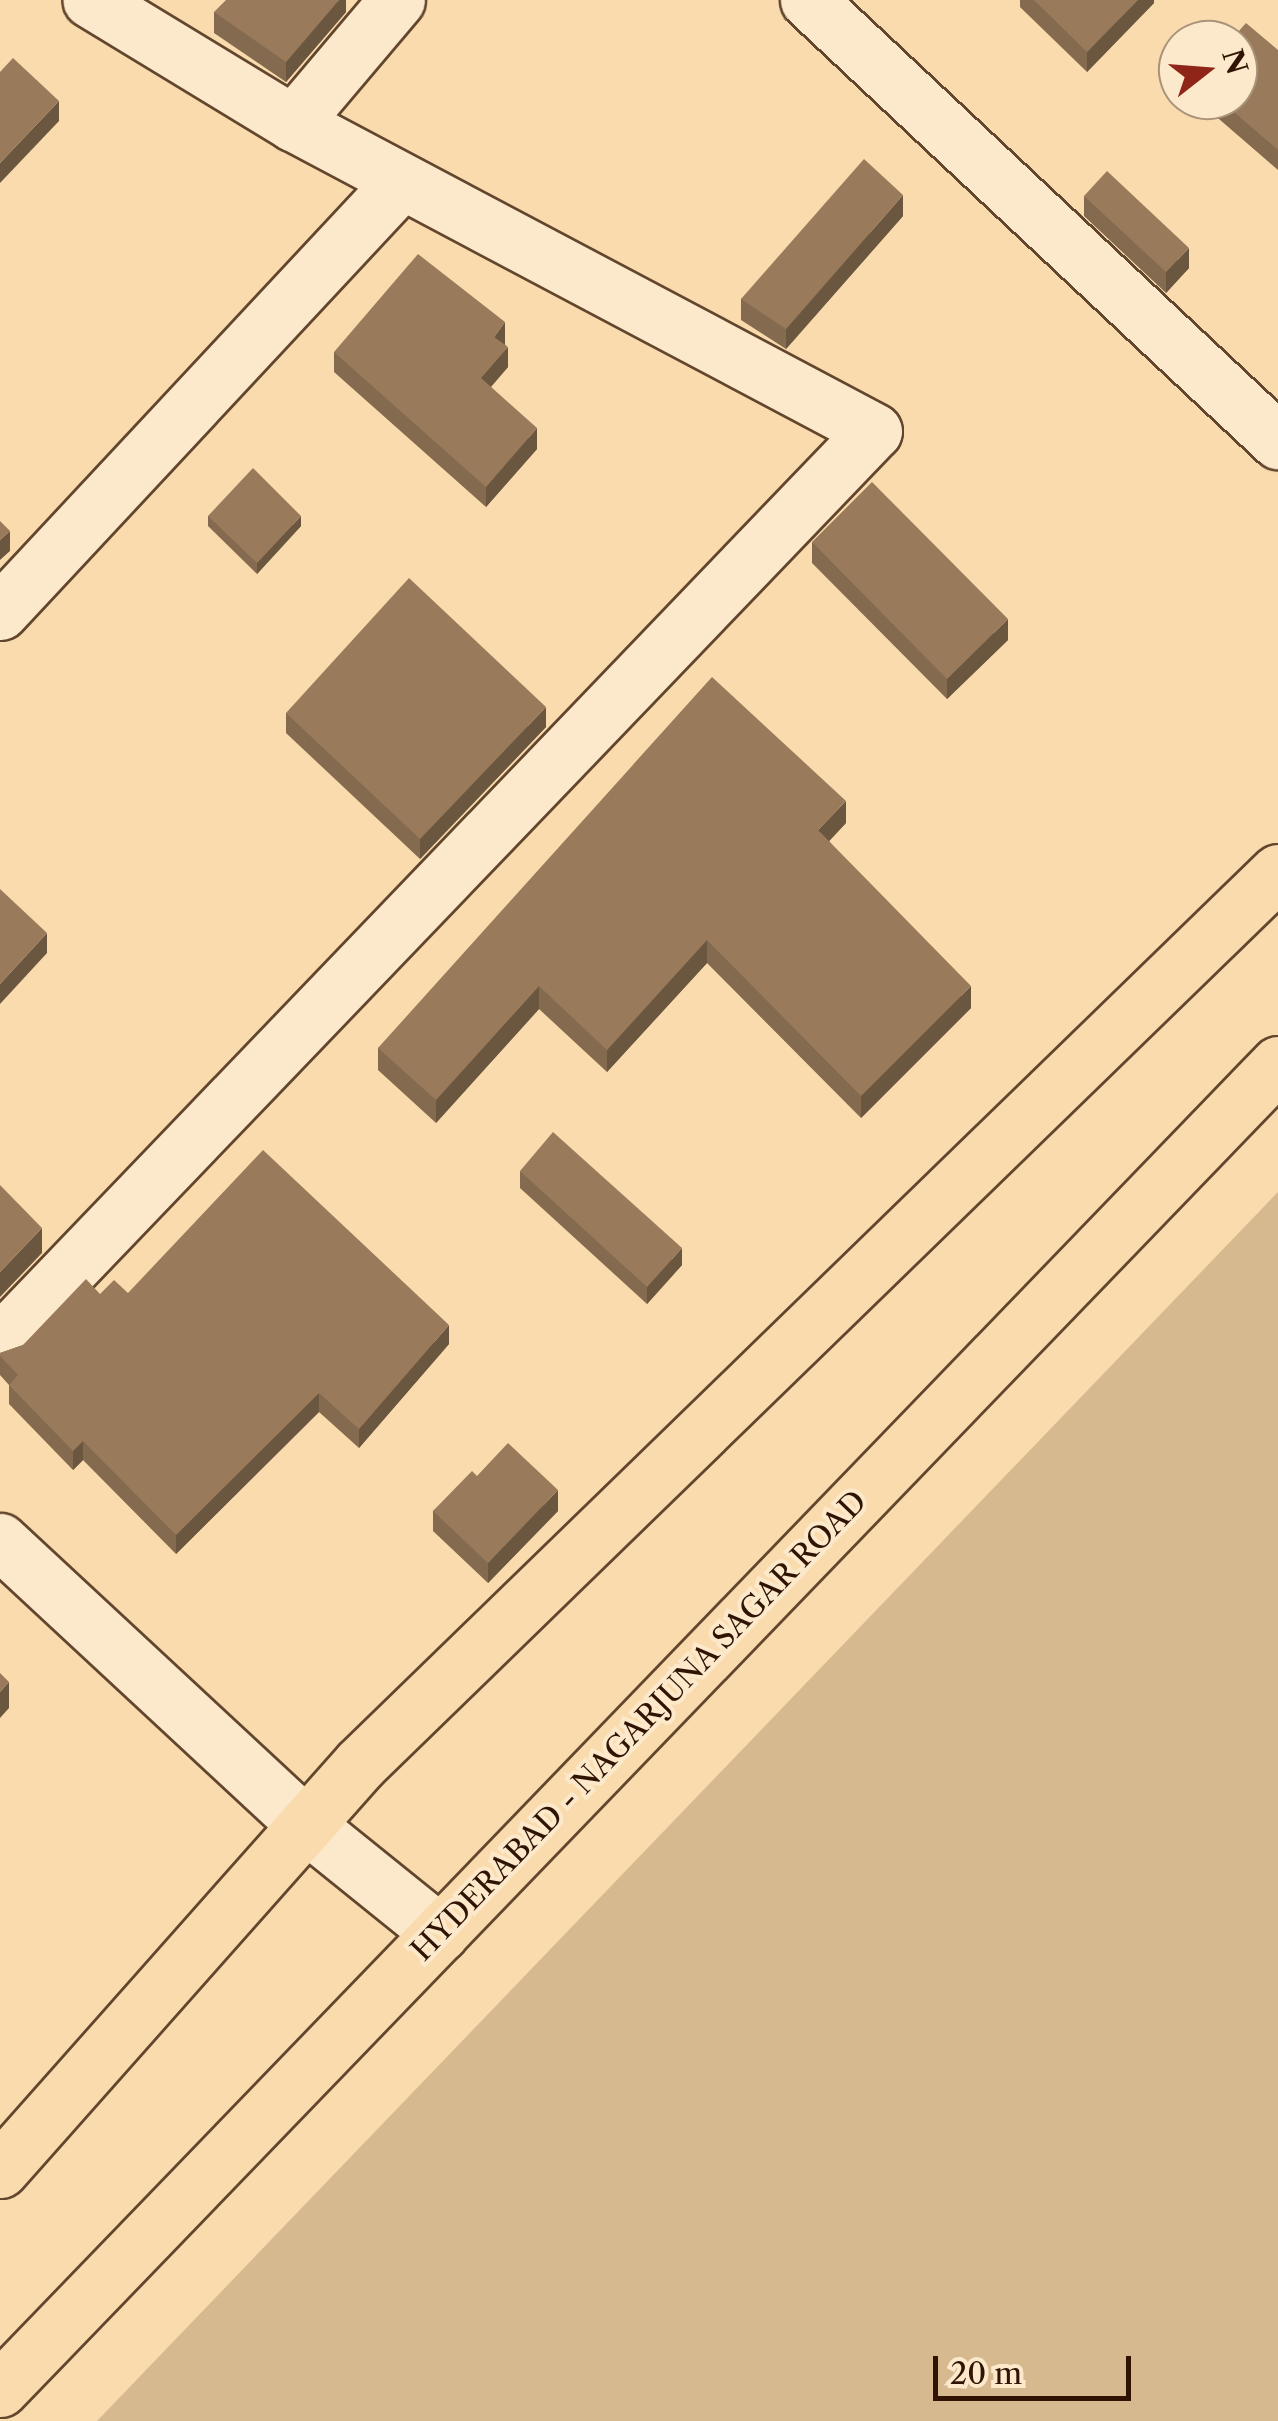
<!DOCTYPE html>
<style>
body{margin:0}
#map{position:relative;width:1278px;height:2421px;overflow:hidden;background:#fadbad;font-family:"Libre Caslon Text",serif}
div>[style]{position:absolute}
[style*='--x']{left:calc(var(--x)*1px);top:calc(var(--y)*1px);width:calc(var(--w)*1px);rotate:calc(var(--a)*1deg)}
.green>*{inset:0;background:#d7b990}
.roads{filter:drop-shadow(2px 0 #62462e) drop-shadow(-2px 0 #62462e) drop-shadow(0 2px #62462e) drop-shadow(0 -2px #62462e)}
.street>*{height:55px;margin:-27.5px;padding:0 27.5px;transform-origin:27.5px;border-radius:27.5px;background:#fce8ca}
.primary>*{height:55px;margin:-27.5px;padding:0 27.5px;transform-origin:27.5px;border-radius:27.5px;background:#fadbad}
.wall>*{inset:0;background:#846a4e}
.shaded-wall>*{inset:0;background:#6b5640}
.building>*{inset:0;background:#997b5b}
span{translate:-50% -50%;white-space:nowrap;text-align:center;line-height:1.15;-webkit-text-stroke:8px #fce8ca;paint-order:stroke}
.street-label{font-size:30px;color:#2f1403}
.north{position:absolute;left:1158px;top:20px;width:100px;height:100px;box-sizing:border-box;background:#fce8ca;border:2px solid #aa937a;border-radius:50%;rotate:73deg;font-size:28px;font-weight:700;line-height:40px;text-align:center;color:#2f1403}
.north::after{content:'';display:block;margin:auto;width:35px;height:45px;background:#8f2418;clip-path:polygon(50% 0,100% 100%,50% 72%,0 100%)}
.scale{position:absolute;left:933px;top:2356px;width:198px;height:45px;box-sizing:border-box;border:5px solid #2f1403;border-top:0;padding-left:12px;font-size:30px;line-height:35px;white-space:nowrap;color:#2f1403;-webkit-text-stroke:8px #fce8ca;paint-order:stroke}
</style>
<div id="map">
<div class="green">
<div style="clip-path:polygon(1278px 1192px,1278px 2421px,97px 2421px)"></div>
</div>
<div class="roads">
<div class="street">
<div style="--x:808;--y:0;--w:645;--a:43.18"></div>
<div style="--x:293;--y:123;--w:161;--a:-49.8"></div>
<div style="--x:0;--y:612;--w:588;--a:-47"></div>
<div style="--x:0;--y:1342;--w:1262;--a:-46.19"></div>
<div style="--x:874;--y:431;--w:658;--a:-152.07"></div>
<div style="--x:293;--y:123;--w:237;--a:-148.7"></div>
<div style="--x:0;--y:1541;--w:416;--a:42.9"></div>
<div style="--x:305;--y:1824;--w:174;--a:38.9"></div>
</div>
<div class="primary">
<div style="--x:0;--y:2170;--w:543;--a:-48.44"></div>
<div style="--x:360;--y:1764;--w:1280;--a:-44.18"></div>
<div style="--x:0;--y:2389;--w:1841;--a:-46.03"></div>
</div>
</div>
<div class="wall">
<div style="clip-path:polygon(346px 0,346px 12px,286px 82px,214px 33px,214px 12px)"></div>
<div style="clip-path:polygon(1020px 0,1154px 0,1154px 3px,1087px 72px,1020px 7px)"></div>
<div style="clip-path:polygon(1278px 50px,1278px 170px,1197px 100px,1238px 100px)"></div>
<div style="clip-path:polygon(1084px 196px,1189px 268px,1166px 293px,1084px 216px)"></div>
<div style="clip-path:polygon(903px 216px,786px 349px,741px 320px,741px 299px)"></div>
<div style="clip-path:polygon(505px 343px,508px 367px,491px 387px,537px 449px,486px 507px,334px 372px,334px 352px)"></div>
<div style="clip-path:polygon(208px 516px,301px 526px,257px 574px,208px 526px)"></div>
<div style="clip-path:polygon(812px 542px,1008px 640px,947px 699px,812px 563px)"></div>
<div style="clip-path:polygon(286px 713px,546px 727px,420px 859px,286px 733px)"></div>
<div style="clip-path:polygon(846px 823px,829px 841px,971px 1008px,861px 1118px,707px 963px,607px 1072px,539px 1009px,436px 1123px,378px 1070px,378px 1048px)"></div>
<div style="clip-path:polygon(520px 1171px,682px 1265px,647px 1304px,520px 1188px)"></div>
<div style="clip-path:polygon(128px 1293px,449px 1344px,359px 1448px,319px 1412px,176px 1554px,83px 1460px,73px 1470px,9px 1404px,9px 1385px,0 1375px,0 1353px,23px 1345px,100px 1294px)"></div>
<div style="clip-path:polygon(477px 1476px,558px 1511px,488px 1583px,433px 1531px,433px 1511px)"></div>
</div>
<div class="shaded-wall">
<div style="clip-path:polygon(339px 0,346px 0,346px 12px,286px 82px,286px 62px)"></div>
<div style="clip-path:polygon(1138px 0,1154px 0,1154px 3px,1087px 72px,1087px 52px)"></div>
<div style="clip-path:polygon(59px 101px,59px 121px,0 183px,0 163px)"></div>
<div style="clip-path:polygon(903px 195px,903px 216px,786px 349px,786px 329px)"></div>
<div style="clip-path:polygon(1189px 248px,1189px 268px,1166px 293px,1166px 272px)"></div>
<div style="clip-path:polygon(505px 322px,505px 343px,494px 357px,494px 337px)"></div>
<div style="clip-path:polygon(508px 347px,508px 367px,481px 398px,481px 378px)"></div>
<div style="clip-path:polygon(537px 428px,537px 449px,486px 507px,486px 487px)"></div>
<div style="clip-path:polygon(301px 516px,301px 526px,257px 574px,257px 563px)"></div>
<div style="clip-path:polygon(10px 531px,10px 551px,0 560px,0 540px)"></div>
<div style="clip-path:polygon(1008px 619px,1008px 640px,947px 699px,947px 679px)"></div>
<div style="clip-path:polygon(546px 707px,546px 727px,420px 859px,420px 839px)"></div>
<div style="clip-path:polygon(846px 801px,846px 823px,818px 853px,818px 830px)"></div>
<div style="clip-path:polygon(47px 933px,47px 953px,0 1004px,0 984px)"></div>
<div style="clip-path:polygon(707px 940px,707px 963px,607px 1072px,607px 1050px)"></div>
<div style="clip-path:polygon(539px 986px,539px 1009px,436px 1123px,436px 1100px)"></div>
<div style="clip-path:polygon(971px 986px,971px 1008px,861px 1118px,861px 1096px)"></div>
<div style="clip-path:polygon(42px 1228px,42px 1253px,0 1297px,0 1272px)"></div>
<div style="clip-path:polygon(682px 1248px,682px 1265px,647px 1304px,647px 1287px)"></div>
<div style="clip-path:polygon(449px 1325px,449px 1344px,359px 1448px,359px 1429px)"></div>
<div style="clip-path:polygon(319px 1393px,319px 1412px,176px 1554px,176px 1535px)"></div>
<div style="clip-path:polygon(83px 1441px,83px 1460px,73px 1470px,73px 1451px)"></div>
<div style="clip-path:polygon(558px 1490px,558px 1511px,488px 1583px,488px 1563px)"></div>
<div style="clip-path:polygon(9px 1682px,9px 1708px,0 1718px,0 1692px)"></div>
</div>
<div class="building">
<div style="clip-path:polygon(226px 0,339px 0,286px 62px,214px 12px)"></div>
<div style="clip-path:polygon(1034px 0,1138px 0,1087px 52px)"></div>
<div style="clip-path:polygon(1246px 23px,1278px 50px,1278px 150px,1220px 100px,1238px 100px,1238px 40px,1231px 40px)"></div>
<div style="clip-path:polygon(13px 58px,59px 101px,0 163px,0 72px)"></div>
<div style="clip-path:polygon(864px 159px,903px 195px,786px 329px,741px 299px)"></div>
<div style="clip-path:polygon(1107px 171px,1189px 248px,1166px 272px,1084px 196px)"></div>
<div style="clip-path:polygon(418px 254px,505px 322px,494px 337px,508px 347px,481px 378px,537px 428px,486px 487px,334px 352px)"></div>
<div style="clip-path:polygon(253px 468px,301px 516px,257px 563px,208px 516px)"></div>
<div style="clip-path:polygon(872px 482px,1008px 619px,947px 679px,812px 542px)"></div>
<div style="clip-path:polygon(0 521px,10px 531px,0 540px)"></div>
<div style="clip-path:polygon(409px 578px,546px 707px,420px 839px,286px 713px)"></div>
<div style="clip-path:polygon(712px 677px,846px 801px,818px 830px,971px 986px,861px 1096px,707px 940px,607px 1050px,539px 986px,436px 1100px,378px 1048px)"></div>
<div style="clip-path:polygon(0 889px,47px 933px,0 984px)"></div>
<div style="clip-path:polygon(553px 1132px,682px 1248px,647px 1287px,520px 1171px)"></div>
<div style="clip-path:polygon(263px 1150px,449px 1325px,359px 1429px,319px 1393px,176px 1535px,83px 1441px,73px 1451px,9px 1385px,18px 1375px,0 1356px,0 1353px,23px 1345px,86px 1279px,100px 1294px,114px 1280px,128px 1293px)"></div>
<div style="clip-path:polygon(0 1185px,42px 1228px,0 1272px)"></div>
<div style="clip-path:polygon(508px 1443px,558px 1490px,488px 1563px,433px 1511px,472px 1471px,477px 1476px)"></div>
<div style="clip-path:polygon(0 1673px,9px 1682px,0 1692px)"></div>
</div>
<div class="street-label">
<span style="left:639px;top:1726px;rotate:-46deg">HYDERABAD - NAGARJUNA SAGAR ROAD</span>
</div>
<div class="north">N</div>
<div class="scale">20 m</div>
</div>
